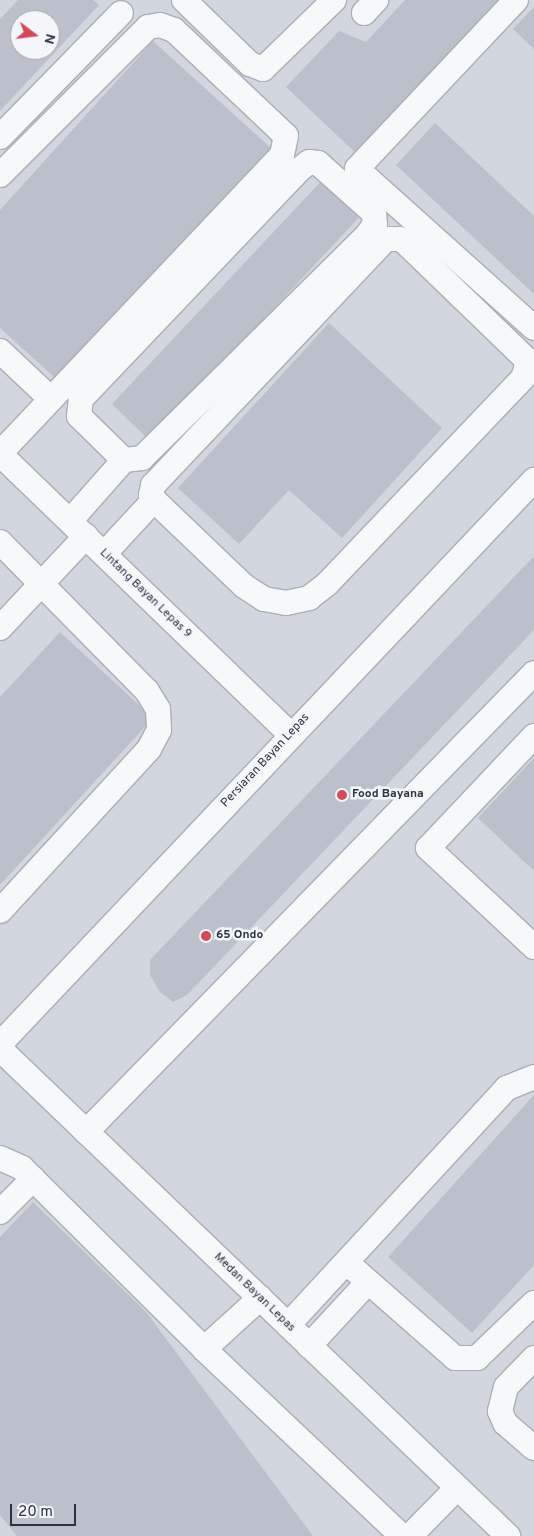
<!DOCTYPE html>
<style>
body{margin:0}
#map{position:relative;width:534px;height:1536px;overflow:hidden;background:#e4e7ec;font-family:Overpass,sans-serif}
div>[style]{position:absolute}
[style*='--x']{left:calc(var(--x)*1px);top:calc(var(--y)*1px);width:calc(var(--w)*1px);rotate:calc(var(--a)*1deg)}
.built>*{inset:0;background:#d2d6de}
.building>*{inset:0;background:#bbc0ca}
.roads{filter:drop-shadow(1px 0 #a9aeb7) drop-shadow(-1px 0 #a9aeb7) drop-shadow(0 1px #a9aeb7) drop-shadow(0 -1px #a9aeb7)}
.minor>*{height:24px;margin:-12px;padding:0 12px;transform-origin:12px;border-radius:12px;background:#f7f8fa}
.dots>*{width:14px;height:14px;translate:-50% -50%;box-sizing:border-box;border:2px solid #f4f6f9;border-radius:50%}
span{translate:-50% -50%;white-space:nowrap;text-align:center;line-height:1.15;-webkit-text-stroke:5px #f4f6f9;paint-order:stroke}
.street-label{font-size:12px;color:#2b3445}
.poi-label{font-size:12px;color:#2b3445;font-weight:700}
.left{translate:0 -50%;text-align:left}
.north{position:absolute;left:10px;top:10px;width:50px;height:50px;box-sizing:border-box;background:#f4f6f9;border:1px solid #a4a8b1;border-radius:50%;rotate:105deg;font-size:14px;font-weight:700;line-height:20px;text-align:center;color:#2b3445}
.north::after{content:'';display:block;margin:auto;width:18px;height:22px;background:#d1495b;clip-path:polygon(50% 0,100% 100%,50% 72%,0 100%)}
.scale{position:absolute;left:10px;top:1504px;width:66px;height:22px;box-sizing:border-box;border:2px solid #2b3445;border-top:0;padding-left:6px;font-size:15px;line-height:18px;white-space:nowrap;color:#2b3445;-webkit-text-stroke:4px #f4f6f9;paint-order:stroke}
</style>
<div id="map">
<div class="built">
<div style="clip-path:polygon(evenodd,0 0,534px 0,534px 1536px,0 1536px,0 0,20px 20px,50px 20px,50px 50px,20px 50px,20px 20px)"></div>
</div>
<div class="building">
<div style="clip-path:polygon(evenodd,18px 0,93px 0,99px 5px,0 111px,0 19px,18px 0,20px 20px,50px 20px,50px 50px,20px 50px,20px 20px)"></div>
<div style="clip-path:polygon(405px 0,506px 0,360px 157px,286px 87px,339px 31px,366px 42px)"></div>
<div style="clip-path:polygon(534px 7px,534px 49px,513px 29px)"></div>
<div style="clip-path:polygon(153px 41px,273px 150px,62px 384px,0 328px,0 210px)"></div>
<div style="clip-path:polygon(435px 123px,534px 216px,534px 294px,396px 165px)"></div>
<div style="clip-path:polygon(326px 176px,364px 212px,150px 441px,112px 404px)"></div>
<div style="clip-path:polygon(329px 323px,442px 428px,342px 538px,289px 490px,239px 544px,178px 488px)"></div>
<div style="clip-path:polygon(534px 556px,534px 630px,187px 995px,173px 1002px,160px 992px,150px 975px,150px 960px)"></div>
<div style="clip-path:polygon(60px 632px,153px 718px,0 885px,0 697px)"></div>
<div style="clip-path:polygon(534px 758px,534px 871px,478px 818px)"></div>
<div style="clip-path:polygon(534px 1095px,534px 1265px,472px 1333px,388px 1257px)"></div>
<div style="clip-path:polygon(33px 1202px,146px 1312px,313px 1536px,17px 1536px,0 1515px,0 1237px)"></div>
</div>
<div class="roads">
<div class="minor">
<div style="--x:184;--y:0;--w:92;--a:44.1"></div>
<div style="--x:250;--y:64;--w:14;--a:21"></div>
<div style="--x:263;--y:69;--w:99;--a:-44.2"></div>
<div style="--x:516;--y:0;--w:232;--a:133.3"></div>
<div style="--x:357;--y:169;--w:238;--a:41.9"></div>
<div style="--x:364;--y:13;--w:18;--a:-47"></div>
<div style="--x:0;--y:137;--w:173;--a:-45.7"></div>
<div style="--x:0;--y:175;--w:209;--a:-45"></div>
<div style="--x:148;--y:27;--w:12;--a:-9"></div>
<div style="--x:160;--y:25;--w:15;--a:20"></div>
<div style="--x:174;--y:30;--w:154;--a:43.4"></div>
<div style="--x:286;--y:136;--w:19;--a:102"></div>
<div style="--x:282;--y:155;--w:410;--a:133.4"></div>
<div style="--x:0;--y:351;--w:70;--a:43.3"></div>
<div style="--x:0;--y:454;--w:403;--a:44"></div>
<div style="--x:70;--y:521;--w:81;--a:-48.5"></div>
<div style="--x:124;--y:460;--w:18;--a:-6"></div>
<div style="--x:142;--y:458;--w:318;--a:-44.7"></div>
<div style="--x:368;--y:234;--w:12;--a:-55"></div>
<div style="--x:375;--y:224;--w:11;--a:-95"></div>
<div style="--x:374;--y:213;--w:75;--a:-138.2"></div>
<div style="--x:318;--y:163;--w:9;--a:-174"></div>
<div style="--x:309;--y:162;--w:11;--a:142"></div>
<div style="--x:300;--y:169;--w:318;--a:133.6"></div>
<div style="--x:81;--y:399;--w:17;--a:97"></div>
<div style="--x:79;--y:416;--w:63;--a:44.4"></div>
<div style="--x:0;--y:542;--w:209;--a:45.4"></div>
<div style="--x:147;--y:691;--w:21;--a:59"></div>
<div style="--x:158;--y:709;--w:21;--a:87"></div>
<div style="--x:159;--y:730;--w:21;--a:118"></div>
<div style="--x:149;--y:749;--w:220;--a:132.6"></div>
<div style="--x:104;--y:554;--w:74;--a:-47.2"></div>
<div style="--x:154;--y:500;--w:124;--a:43.7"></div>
<div style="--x:244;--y:586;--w:24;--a:33"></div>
<div style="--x:264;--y:599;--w:22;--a:10"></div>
<div style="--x:286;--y:603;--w:24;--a:-12"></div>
<div style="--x:309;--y:598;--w:23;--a:-38"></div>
<div style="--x:327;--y:584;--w:284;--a:-46.4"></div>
<div style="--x:523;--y:378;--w:13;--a:-72"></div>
<div style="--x:527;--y:366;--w:7;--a:-98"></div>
<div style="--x:526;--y:359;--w:168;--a:-136"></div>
<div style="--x:405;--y:242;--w:7;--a:-153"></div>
<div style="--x:399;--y:239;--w:13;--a:180"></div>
<div style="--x:386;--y:239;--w:339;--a:133.4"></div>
<div style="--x:153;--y:485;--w:10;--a:101"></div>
<div style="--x:151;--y:495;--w:6;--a:59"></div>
<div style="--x:0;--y:628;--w:126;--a:-46.9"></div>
<div style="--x:534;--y:736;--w:154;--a:133.4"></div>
<div style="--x:428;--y:848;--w:145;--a:43"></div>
<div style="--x:0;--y:1044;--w:777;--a:-46.57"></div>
<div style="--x:0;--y:1049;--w:704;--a:43.79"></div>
<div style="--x:86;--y:1132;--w:641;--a:-45.69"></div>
<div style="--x:0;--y:1158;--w:24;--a:24"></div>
<div style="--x:22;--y:1168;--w:257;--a:44.8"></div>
<div style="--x:204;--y:1349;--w:76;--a:-42.3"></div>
<div style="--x:0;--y:1212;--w:47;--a:-45"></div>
<div style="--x:347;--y:1263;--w:144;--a:41.3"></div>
<div style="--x:455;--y:1358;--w:22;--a:0"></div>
<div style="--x:477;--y:1358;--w:79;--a:-44"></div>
<div style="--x:288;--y:1325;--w:323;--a:-47.3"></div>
<div style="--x:507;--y:1088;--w:29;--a:-22"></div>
<div style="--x:309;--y:1346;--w:87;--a:-47.3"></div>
<div style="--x:204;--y:1349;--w:272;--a:43.4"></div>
<div style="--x:534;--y:1358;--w:40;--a:134"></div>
<div style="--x:506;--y:1387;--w:25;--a:104"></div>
<div style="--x:500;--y:1411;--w:13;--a:67"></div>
<div style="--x:505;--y:1423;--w:38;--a:41"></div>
<div style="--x:410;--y:1536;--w:67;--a:-45.6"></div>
</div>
</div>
<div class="dots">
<div style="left:342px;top:795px;background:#d1495b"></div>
<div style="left:206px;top:936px;background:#d1495b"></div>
</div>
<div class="street-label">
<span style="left:145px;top:594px;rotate:44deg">Lintang Bayan Lepas 9</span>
<span style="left:266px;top:761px;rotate:-47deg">Persiaran Bayan Lepas</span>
<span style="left:254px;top:1293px;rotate:44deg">Medan Bayan Lepas</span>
</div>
<div class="poi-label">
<span class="left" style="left:352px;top:795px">Food Bayana</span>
<span class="left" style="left:216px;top:936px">65 Ondo</span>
</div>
<div class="north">N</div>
<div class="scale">20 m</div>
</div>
